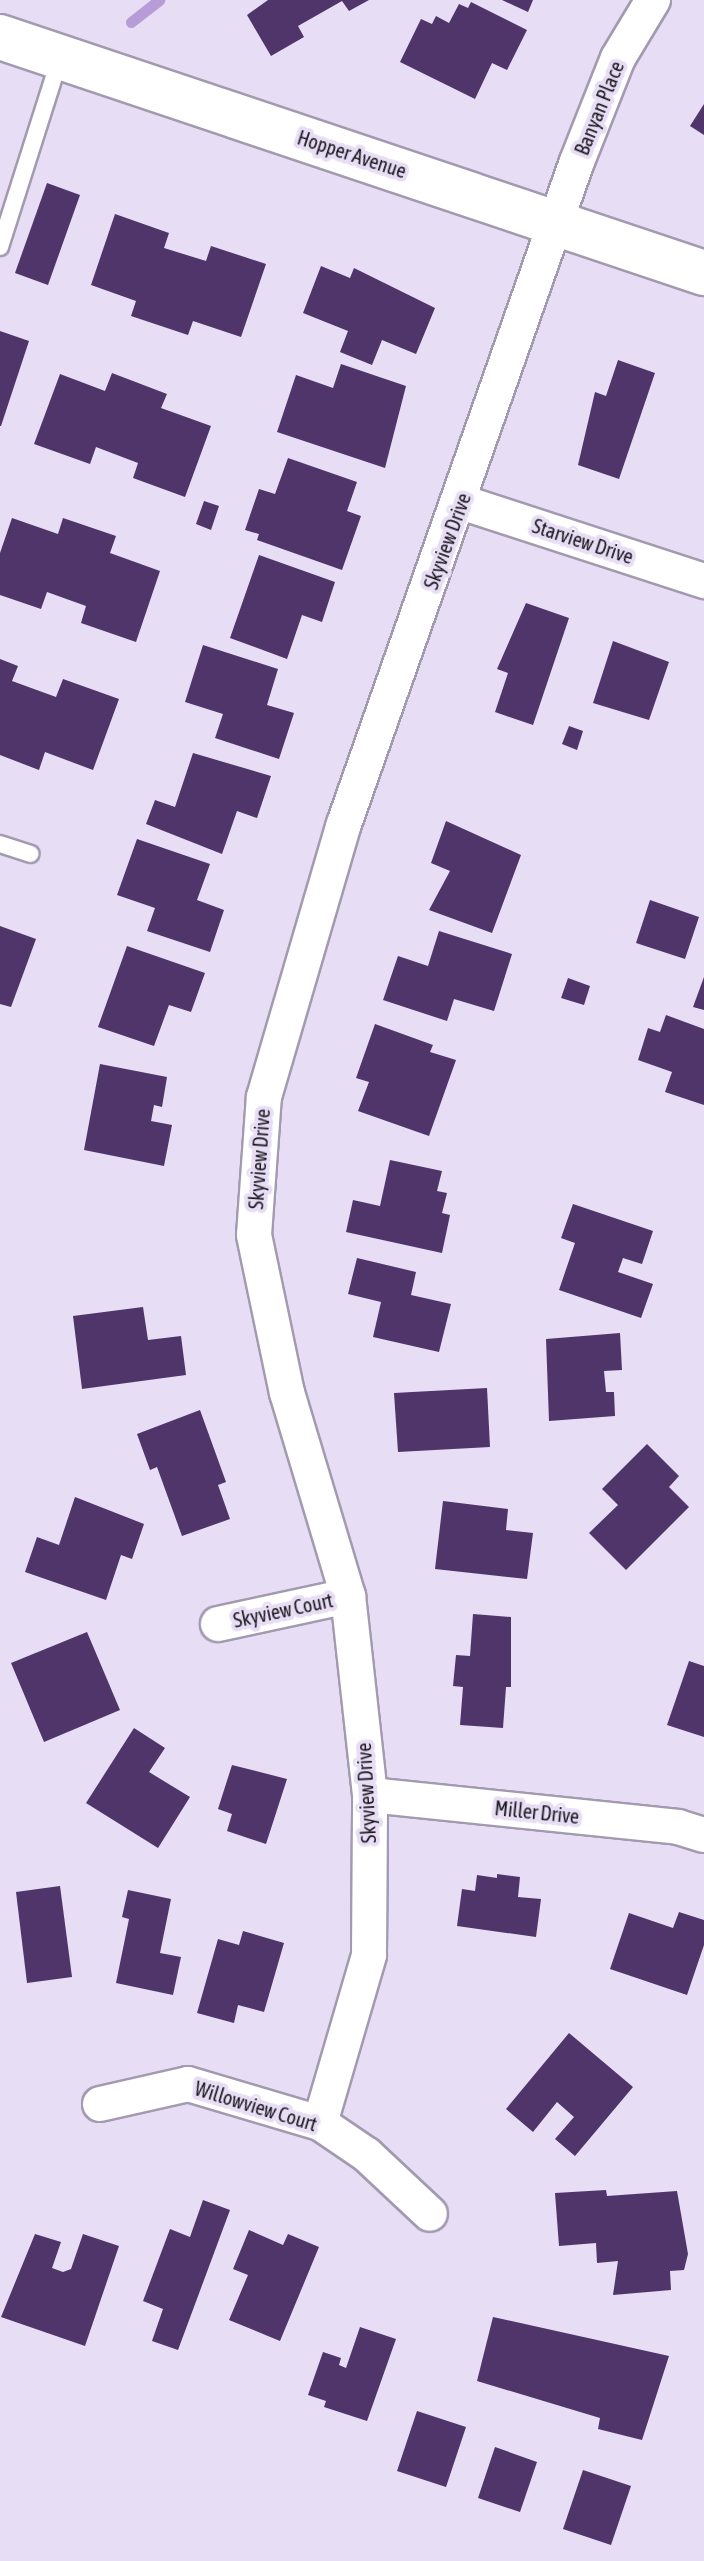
<!DOCTYPE html>
<style>
body{margin:0}
#map{position:relative;width:704px;height:2561px;overflow:hidden;background:#e7ddf4;font-family:"Asap Condensed",sans-serif}
div>[style]{position:absolute}
[style*='--x']{left:calc(var(--x)*1px);top:calc(var(--y)*1px);width:calc(var(--w)*1px);rotate:calc(var(--a)*1deg)}
.stream>*{height:11px;margin:-5.5px;padding:0 5.5px;transform-origin:5.5px;border-radius:5.5px;background:#b89cd8}
.building>*{inset:0;background:#4f3569}
.roads{filter:drop-shadow(2px 0 #a39aaf) drop-shadow(-2px 0 #a39aaf) drop-shadow(0 2px #a39aaf) drop-shadow(0 -2px #a39aaf)}
.lane>*{height:16px;margin:-8px;padding:0 8px;transform-origin:8px;border-radius:8px;background:#fff}
.street>*{height:34px;margin:-17px;padding:0 17px;transform-origin:17px;border-radius:17px;background:#fff}
.secondary>*{height:44px;margin:-22px;padding:0 22px;transform-origin:22px;border-radius:22px;background:#fff}
span{translate:-50% -50%;white-space:nowrap;text-align:center;line-height:1.15;-webkit-text-stroke:8px #e7ddf4;paint-order:stroke}
.street-label{font-size:20px;color:#19151d}
</style>
<div id="map">
<div class="stream">
<div style="--x:131;--y:22;--w:36;--a:-38"></div>
</div>
<div class="building">
<div style="clip-path:polygon(268px 0,369px 0,349px 11px,342px 1px,298px 26px,304px 37px,271px 56px,247px 15px)"></div>
<div style="clip-path:polygon(502px 0,533px 0,528px 12px)"></div>
<div style="clip-path:polygon(471px 2px,527px 30px,507px 70px,492px 63px,475px 99px,400px 62px,421px 19px,432px 24px,436px 16px,449px 23px,459px 4px,468px 8px)"></div>
<div style="clip-path:polygon(704px 104px,704px 135px,690px 126px)"></div>
<div style="clip-path:polygon(47px 183px,80px 195px,48px 285px,15px 273px)"></div>
<div style="clip-path:polygon(115px 214px,169px 233px,164px 248px,206px 261px,211px 246px,266px 264px,241px 337px,193px 321px,188px 335px,131px 316px,136px 301px,91px 285px)"></div>
<div style="clip-path:polygon(321px 266px,350px 278px,354px 268px,435px 308px,416px 354px,382px 340px,372px 365px,340px 352px,348px 331px,303px 313px)"></div>
<div style="clip-path:polygon(0 331px,29px 341px,1px 426px,0 426px)"></div>
<div style="clip-path:polygon(618px 360px,655px 373px,619px 479px,578px 465px,595px 392px,606px 396px)"></div>
<div style="clip-path:polygon(341px 364px,406px 386px,385px 468px,277px 432px,296px 375px,333px 388px)"></div>
<div style="clip-path:polygon(112px 373px,167px 394px,161px 408px,211px 426px,185px 497px,133px 478px,138px 463px,96px 447px,90px 464px,34px 444px,60px 374px,105px 391px)"></div>
<div style="clip-path:polygon(288px 458px,357px 482px,347px 511px,361px 516px,342px 570px,257px 540px,259px 534px,245px 530px,259px 489px,275px 494px)"></div>
<div style="clip-path:polygon(204px 501px,219px 506px,211px 530px,196px 524px)"></div>
<div style="clip-path:polygon(12px 518px,58px 534px,63px 518px,116px 536px,110px 553px,160px 571px,136px 642px,81px 623px,86px 606px,47px 592px,41px 609px,0 595px,0 553px)"></div>
<div style="clip-path:polygon(259px 555px,335px 582px,322px 622px,302px 615px,287px 659px,230px 638px)"></div>
<div style="clip-path:polygon(526px 603px,569px 618px,533px 725px,495px 712px,508px 673px,497px 669px)"></div>
<div style="clip-path:polygon(613px 641px,669px 662px,649px 720px,593px 703px)"></div>
<div style="clip-path:polygon(203px 645px,278px 669px,267px 705px,294px 713px,279px 759px,215px 738px,223px 714px,185px 702px)"></div>
<div style="clip-path:polygon(0 659px,18px 666px,12px 681px,56px 697px,63px 679px,119px 699px,93px 770px,45px 752px,39px 770px,0 755px)"></div>
<div style="clip-path:polygon(569px 726px,583px 731px,577px 750px,562px 744px)"></div>
<div style="clip-path:polygon(193px 753px,271px 776px,257px 818px,237px 811px,222px 854px,146px 824px,155px 800px,175px 807px)"></div>
<div style="clip-path:polygon(446px 821px,521px 855px,492px 933px,429px 910px,450px 871px,431px 863px)"></div>
<div style="clip-path:polygon(137px 839px,210px 864px,197px 900px,224px 910px,210px 952px,147px 931px,155px 908px,117px 895px)"></div>
<div style="clip-path:polygon(650px 900px,699px 917px,685px 959px,636px 943px)"></div>
<div style="clip-path:polygon(0 926px,36px 939px,11px 1007px,0 1004px)"></div>
<div style="clip-path:polygon(439px 931px,512px 954px,494px 1011px,454px 999px,447px 1021px,383px 1000px,398px 956px,428px 966px)"></div>
<div style="clip-path:polygon(127px 946px,205px 973px,191px 1012px,169px 1005px,154px 1046px,98px 1027px)"></div>
<div style="clip-path:polygon(704px 977px,704px 1010px,693px 1007px)"></div>
<div style="clip-path:polygon(568px 978px,590px 986px,584px 1005px,561px 998px)"></div>
<div style="clip-path:polygon(666px 1015px,704px 1029px,704px 1105px,665px 1092px,672px 1072px,638px 1060px,648px 1028px,660px 1032px)"></div>
<div style="clip-path:polygon(375px 1024px,433px 1045px,430px 1052px,456px 1060px,429px 1136px,358px 1111px,369px 1082px,356px 1078px)"></div>
<div style="clip-path:polygon(100px 1064px,167px 1077px,162px 1107px,154px 1105px,151px 1121px,172px 1125px,164px 1166px,84px 1150px)"></div>
<div style="clip-path:polygon(390px 1160px,442px 1171px,437px 1191px,447px 1193px,442px 1213px,450px 1215px,442px 1253px,346px 1232px,353px 1200px,380px 1206px)"></div>
<div style="clip-path:polygon(573px 1204px,653px 1231px,642px 1264px,623px 1258px,618px 1272px,653px 1284px,641px 1318px,559px 1290px,575px 1243px,561px 1238px)"></div>
<div style="clip-path:polygon(357px 1258px,416px 1272px,411px 1295px,451px 1304px,439px 1352px,373px 1337px,381px 1302px,348px 1294px)"></div>
<div style="clip-path:polygon(143px 1307px,148px 1340px,181px 1336px,186px 1375px,82px 1389px,73px 1316px)"></div>
<div style="clip-path:polygon(620px 1333px,622px 1370px,604px 1371px,606px 1392px,614px 1392px,615px 1416px,549px 1421px,546px 1339px)"></div>
<div style="clip-path:polygon(487px 1388px,490px 1447px,398px 1452px,394px 1393px)"></div>
<div style="clip-path:polygon(200px 1410px,226px 1482px,218px 1485px,230px 1519px,182px 1536px,157px 1467px,150px 1470px,137px 1434px)"></div>
<div style="clip-path:polygon(647px 1444px,679px 1476px,669px 1487px,689px 1507px,626px 1570px,589px 1533px,618px 1505px,602px 1489px)"></div>
<div style="clip-path:polygon(75px 1497px,144px 1524px,132px 1559px,121px 1555px,106px 1600px,25px 1572px,37px 1537px,59px 1545px)"></div>
<div style="clip-path:polygon(443px 1501px,508px 1509px,506px 1530px,533px 1533px,527px 1579px,435px 1569px)"></div>
<div style="clip-path:polygon(473px 1614px,511px 1617px,511px 1687px,506px 1687px,503px 1728px,460px 1725px,463px 1687px,453px 1686px,456px 1655px,470px 1656px)"></div>
<div style="clip-path:polygon(87px 1632px,120px 1710px,44px 1742px,11px 1663px)"></div>
<div style="clip-path:polygon(689px 1661px,704px 1666px,704px 1737px,667px 1725px)"></div>
<div style="clip-path:polygon(134px 1728px,165px 1748px,149px 1772px,190px 1797px,158px 1848px,86px 1803px)"></div>
<div style="clip-path:polygon(232px 1765px,287px 1779px,266px 1844px,227px 1831px,232px 1814px,218px 1809px)"></div>
<div style="clip-path:polygon(497px 1874px,520px 1877px,518px 1897px,541px 1899px,536px 1937px,457px 1926px,462px 1889px,475px 1891px,477px 1875px,497px 1878px)"></div>
<div style="clip-path:polygon(60px 1886px,72px 1977px,27px 1983px,16px 1892px)"></div>
<div style="clip-path:polygon(128px 1890px,171px 1899px,160px 1953px,181px 1957px,173px 1995px,116px 1983px,129px 1919px,122px 1917px)"></div>
<div style="clip-path:polygon(679px 1912px,704px 1920px,704px 1945px,687px 1995px,610px 1969px,629px 1913px,673px 1928px)"></div>
<div style="clip-path:polygon(243px 1931px,284px 1943px,264px 2012px,238px 2005px,234px 2023px,197px 2013px,218px 1939px,239px 1945px)"></div>
<div style="clip-path:polygon(569px 2033px,633px 2087px,575px 2156px,555px 2139px,574px 2117px,557px 2102px,533px 2132px,506px 2109px)"></div>
<div style="clip-path:polygon(606px 2190px,607px 2196px,677px 2191px,688px 2254px,684px 2270px,670px 2271px,671px 2290px,613px 2295px,618px 2261px,597px 2263px,596px 2243px,559px 2246px,555px 2193px)"></div>
<div style="clip-path:polygon(203px 2200px,230px 2210px,178px 2350px,152px 2341px,163px 2309px,143px 2301px,170px 2229px,190px 2237px)"></div>
<div style="clip-path:polygon(249px 2230px,283px 2245px,288px 2234px,319px 2247px,280px 2341px,229px 2320px,248px 2275px,233px 2269px)"></div>
<div style="clip-path:polygon(35px 2234px,61px 2242px,52px 2268px,63px 2272px,71px 2269px,83px 2234px,119px 2246px,85px 2346px,1px 2317px)"></div>
<div style="clip-path:polygon(493px 2317px,669px 2356px,642px 2440px,598px 2429px,600px 2418px,477px 2381px)"></div>
<div style="clip-path:polygon(360px 2327px,396px 2339px,367px 2421px,324px 2407px,326px 2401px,308px 2395px,323px 2352px,341px 2358px,339px 2365px,346px 2368px)"></div>
<div style="clip-path:polygon(417px 2411px,466px 2427px,446px 2487px,397px 2471px)"></div>
<div style="clip-path:polygon(495px 2447px,537px 2462px,520px 2512px,478px 2498px)"></div>
<div style="clip-path:polygon(583px 2470px,631px 2486px,611px 2545px,563px 2529px)"></div>
</div>
<div class="roads">
<div class="lane">
<div style="--x:0;--y:247;--w:198;--a:-72.4"></div>
<div style="--x:0;--y:844;--w:32;--a:18"></div>
</div>
<div class="street">
<div style="--x:461;--y:502;--w:256;--a:18"></div>
<div style="--x:218;--y:1624;--w:133;--a:-12.2"></div>
<div style="--x:370;--y:1795;--w:310;--a:5.9"></div>
<div style="--x:678;--y:1827;--w:27;--a:17"></div>
<div style="--x:100;--y:2104;--w:90;--a:-12.8"></div>
<div style="--x:188;--y:2084;--w:138;--a:16.5"></div>
<div style="--x:320;--y:2123;--w:57;--a:34.2"></div>
<div style="--x:367;--y:2155;--w:86;--a:43.1"></div>
<div style="--x:320;--y:2123;--w:175;--a:-73.7"></div>
<div style="--x:369;--y:1955;--w:160;--a:-89.6"></div>
<div style="--x:370;--y:1795;--w:200;--a:-96.3"></div>
<div style="--x:348;--y:1596;--w:212;--a:-106.7"></div>
<div style="--x:287;--y:1393;--w:161;--a:-101.8"></div>
<div style="--x:254;--y:1235;--w:138;--a:-85.9"></div>
<div style="--x:264;--y:1097;--w:284;--a:-73.7"></div>
<div style="--x:344;--y:824;--w:700;--a:-70.63"></div>
<div style="--x:576;--y:164;--w:114;--a:-68.4"></div>
<div style="--x:618;--y:58;--w:68;--a:-58.9"></div>
</div>
<div class="secondary">
<div style="--x:0;--y:37;--w:743;--a:18.53"></div>
</div>
</div>
<div class="street-label">
<span style="left:599px;top:108px;rotate:-68deg">Banyan Place</span>
<span style="left:352px;top:154px;rotate:18deg">Hopper Avenue</span>
<span style="left:447px;top:541px;rotate:-70deg">Skyview Drive</span>
<span style="left:583px;top:541px;rotate:18deg">Starview Drive</span>
<span style="left:259px;top:1159px;rotate:-86deg">Skyview Drive</span>
<span style="left:283px;top:1610px;rotate:-12deg">Skyview Court</span>
<span style="left:366px;top:1793px;rotate:-93deg">Skyview Drive</span>
<span style="left:537px;top:1812px;rotate:6deg">Miller Drive</span>
<span style="left:256px;top:2106px;rotate:17deg">Willowview Court</span>
</div>
</div>
